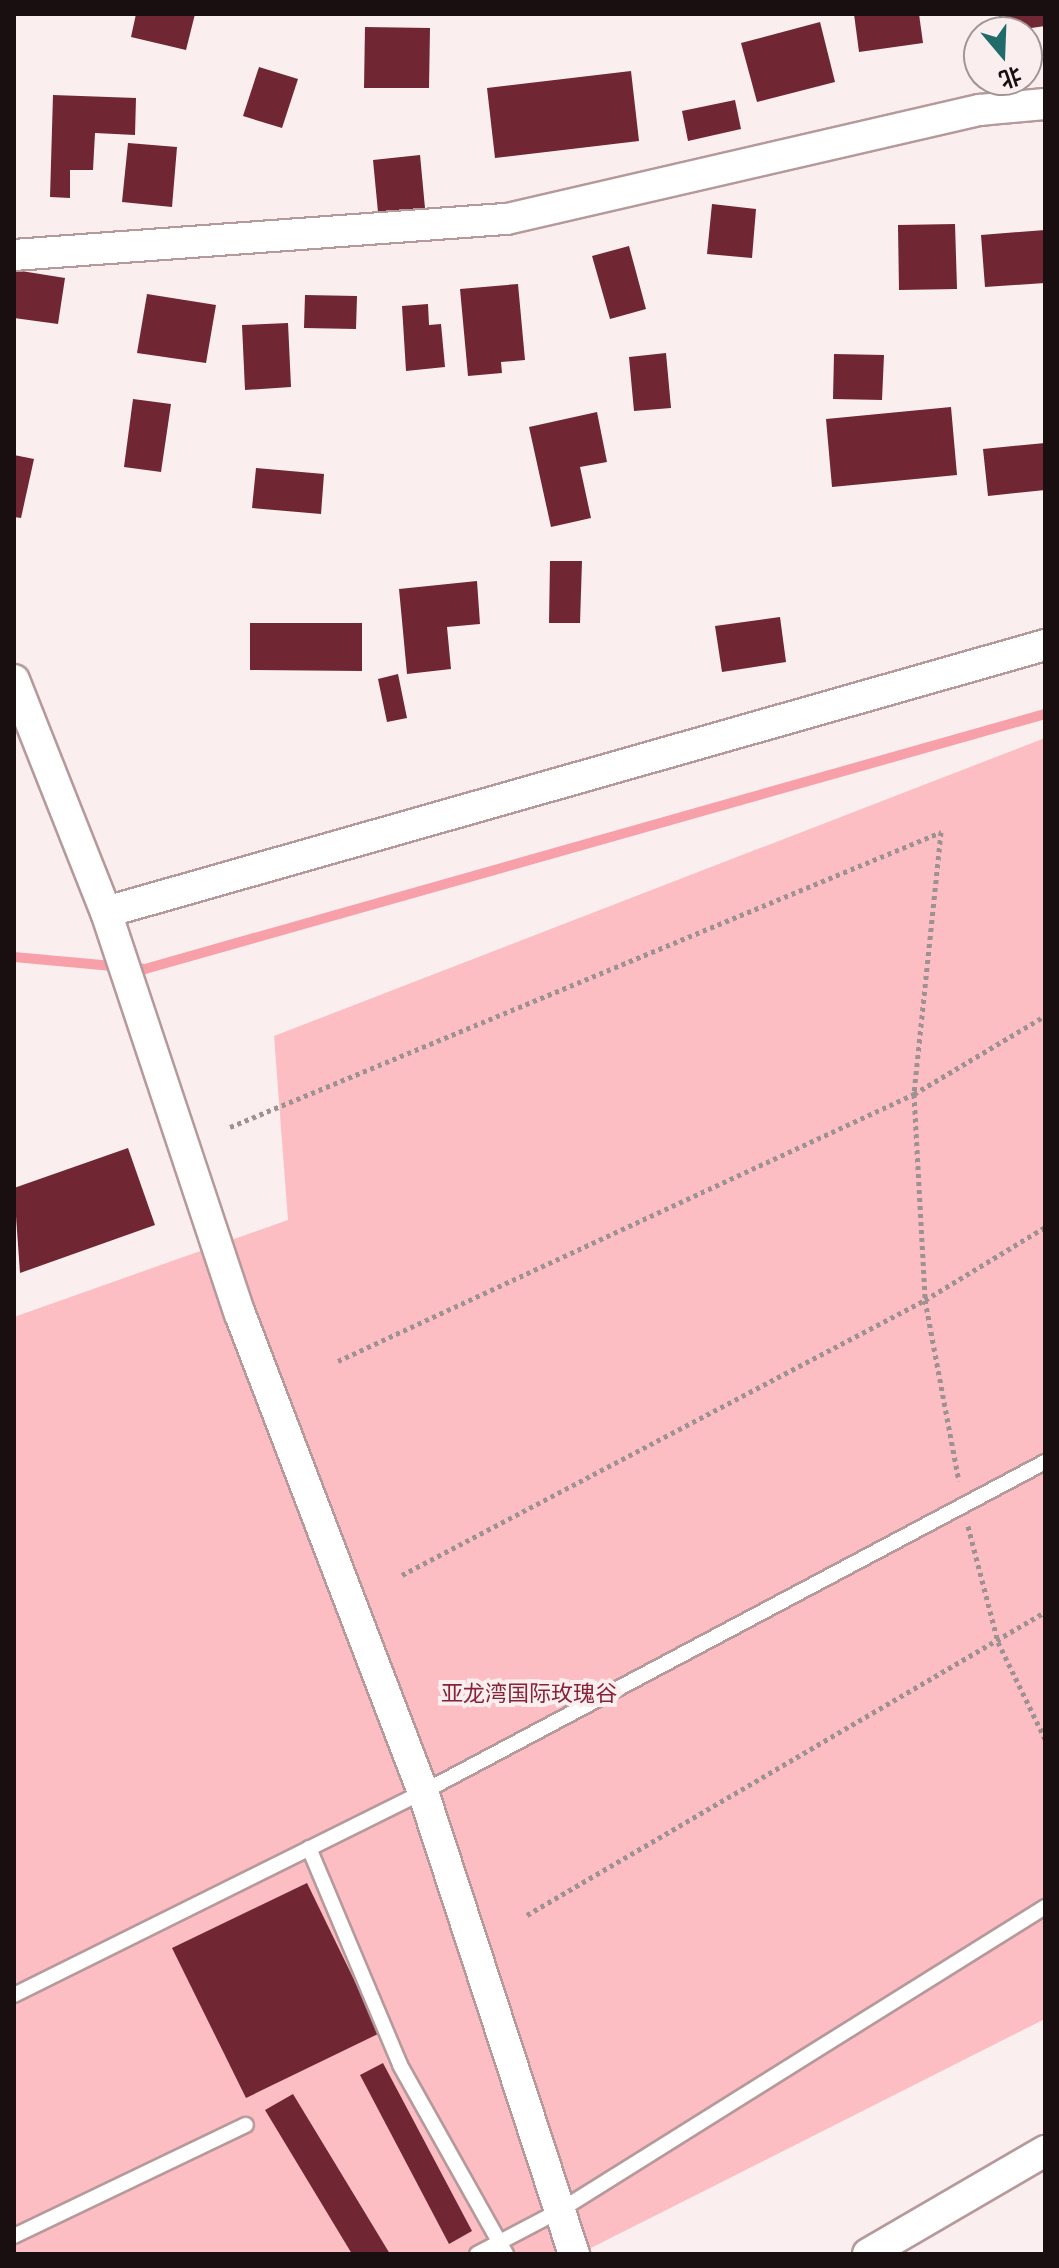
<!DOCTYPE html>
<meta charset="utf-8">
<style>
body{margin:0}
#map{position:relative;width:1059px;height:2268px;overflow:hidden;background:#fbeeef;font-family:Figtree,"Noto Sans SC",sans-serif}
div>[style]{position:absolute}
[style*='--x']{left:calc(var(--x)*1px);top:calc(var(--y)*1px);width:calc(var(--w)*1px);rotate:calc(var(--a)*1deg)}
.green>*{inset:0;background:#fdbec3}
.stream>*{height:10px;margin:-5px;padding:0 5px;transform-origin:5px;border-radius:5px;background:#f7a0a9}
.building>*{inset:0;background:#702733}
.path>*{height:5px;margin-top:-2.5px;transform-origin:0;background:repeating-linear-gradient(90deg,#9d9192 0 4px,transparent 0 8px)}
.roads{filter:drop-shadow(2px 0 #b6999b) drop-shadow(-2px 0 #b6999b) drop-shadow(0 2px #b6999b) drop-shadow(0 -2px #b6999b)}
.lane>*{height:14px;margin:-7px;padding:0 7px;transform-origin:7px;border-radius:7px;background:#fff}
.street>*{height:30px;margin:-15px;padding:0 15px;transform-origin:15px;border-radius:15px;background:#fff}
span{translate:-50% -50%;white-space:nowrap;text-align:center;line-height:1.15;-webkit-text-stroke:8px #fbeeef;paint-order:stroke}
.park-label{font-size:22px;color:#872338}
.frame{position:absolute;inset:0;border:16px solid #190f10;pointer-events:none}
.north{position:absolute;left:963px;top:16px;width:80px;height:80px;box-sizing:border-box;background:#fbeeef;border:2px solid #a19596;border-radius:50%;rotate:161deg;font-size:22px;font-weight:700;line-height:32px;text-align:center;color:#190f10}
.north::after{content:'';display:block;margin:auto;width:28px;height:36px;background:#216c6b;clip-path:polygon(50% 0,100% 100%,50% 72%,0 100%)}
</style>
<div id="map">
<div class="green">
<div style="clip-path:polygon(1045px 738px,1045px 2019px,579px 2254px,14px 2254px,14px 1317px,288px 1220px,274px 1036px)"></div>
</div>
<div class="stream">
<div style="--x:14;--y:957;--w:132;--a:5.2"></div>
<div style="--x:145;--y:969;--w:935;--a:-15.82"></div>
</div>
<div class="building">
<div style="clip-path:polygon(136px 14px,195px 14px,186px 50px,131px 37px)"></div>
<div style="clip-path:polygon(854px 14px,919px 14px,923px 43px,859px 52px)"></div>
<div style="clip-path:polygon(998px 14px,1045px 14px,1045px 26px,1005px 32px)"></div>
<div style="clip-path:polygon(820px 22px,835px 82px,757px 102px,741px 43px)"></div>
<div style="clip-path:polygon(365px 27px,430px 28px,429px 88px,364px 88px)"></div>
<div style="clip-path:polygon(259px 67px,298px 79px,282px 128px,243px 116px)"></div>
<div style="clip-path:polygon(631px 71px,639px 141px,495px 158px,487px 88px)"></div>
<div style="clip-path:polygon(53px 95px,136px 98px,135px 135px,95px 133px,93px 170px,70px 170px,70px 198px,50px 197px)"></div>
<div style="clip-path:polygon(735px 100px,741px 129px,688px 141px,682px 111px)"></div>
<div style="clip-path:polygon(128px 143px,177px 147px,172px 207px,122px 202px)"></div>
<div style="clip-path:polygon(420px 155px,425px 208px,378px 212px,373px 160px)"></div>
<div style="clip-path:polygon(712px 204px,756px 209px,752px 258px,707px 254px)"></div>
<div style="clip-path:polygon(955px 224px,957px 289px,899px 290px,898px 225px)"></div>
<div style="clip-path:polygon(1045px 230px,1045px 283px,985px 287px,981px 235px)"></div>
<div style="clip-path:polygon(629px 246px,646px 309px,610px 319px,592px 256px)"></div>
<div style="clip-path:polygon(15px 270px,65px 278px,58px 324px,14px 318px)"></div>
<div style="clip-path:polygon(518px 284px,525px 360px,501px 362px,502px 373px,468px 376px,460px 289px)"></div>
<div style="clip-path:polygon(147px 294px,216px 305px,206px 363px,137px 353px)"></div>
<div style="clip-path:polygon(305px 295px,357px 296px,356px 329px,304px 328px)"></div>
<div style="clip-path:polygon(428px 304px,429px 325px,441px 324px,445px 367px,406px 371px,402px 306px)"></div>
<div style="clip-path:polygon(288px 323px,291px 387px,245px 390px,242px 325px)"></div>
<div style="clip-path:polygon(666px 353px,671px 408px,634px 411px,629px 357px)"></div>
<div style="clip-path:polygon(834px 354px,884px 355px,882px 400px,833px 399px)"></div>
<div style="clip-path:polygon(133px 399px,171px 404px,161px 472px,124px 467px)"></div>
<div style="clip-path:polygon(951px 407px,957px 475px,832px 487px,826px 419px)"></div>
<div style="clip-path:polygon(597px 412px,607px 462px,580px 467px,591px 518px,551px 527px,529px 427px)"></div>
<div style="clip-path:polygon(1045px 443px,1045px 490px,988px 496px,983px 449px)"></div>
<div style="clip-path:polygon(14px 455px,34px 459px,21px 518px,14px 517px)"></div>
<div style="clip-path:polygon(256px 468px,324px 474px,321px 514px,252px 508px)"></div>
<div style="clip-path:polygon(550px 561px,582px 561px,580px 623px,549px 623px)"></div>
<div style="clip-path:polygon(477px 581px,480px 624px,447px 627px,451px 669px,407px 674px,399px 589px)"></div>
<div style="clip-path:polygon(780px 617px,786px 662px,722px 672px,715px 626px)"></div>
<div style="clip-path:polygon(250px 623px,362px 623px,362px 671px,250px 670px)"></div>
<div style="clip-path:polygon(398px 674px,407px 718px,387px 722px,378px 679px)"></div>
<div style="clip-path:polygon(128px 1148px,155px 1225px,20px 1273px,14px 1188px)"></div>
<div style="clip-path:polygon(307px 1883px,380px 2033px,246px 2098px,172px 1948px)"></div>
<div style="clip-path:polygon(383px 2063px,472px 2231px,449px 2244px,360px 2075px)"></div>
<div style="clip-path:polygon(293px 2094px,390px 2254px,352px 2254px,265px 2110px)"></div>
</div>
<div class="path">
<div style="--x:230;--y:1127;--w:770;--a:-22.53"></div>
<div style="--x:941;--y:832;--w:263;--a:95.9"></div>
<div style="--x:914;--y:1094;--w:206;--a:86.9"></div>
<div style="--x:925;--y:1300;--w:184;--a:79.4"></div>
<div style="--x:338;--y:1361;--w:635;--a:-24.87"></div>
<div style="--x:914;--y:1094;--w:152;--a:-30.8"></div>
<div style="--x:968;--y:1526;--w:120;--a:75.5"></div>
<div style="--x:998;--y:1642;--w:108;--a:64.1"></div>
<div style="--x:402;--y:1575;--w:591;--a:-27.74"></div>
<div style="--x:925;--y:1300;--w:140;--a:-31.3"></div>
<div style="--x:527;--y:1915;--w:600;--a:-30.33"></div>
</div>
<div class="roads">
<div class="lane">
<div style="--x:309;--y:1848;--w:235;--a:67.2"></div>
<div style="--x:400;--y:2065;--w:217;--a:60.7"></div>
<div style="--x:14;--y:1995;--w:457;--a:-26.4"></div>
<div style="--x:423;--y:1792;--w:704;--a:-27.95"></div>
<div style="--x:14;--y:2236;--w:257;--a:-25.6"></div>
<div style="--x:477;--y:2254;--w:93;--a:-27.7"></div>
<div style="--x:559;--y:2211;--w:573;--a:-32.03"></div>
</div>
<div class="street">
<div style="--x:14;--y:255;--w:494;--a:-4.2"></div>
<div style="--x:507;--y:219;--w:485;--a:-13"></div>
<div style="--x:980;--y:110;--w:65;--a:-5.3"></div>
<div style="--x:14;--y:680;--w:250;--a:68.4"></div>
<div style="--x:106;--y:912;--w:424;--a:71.6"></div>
<div style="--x:240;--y:1314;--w:512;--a:69.05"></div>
<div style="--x:423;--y:1792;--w:486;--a:71.9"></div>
<div style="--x:106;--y:912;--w:976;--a:-15.87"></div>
<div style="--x:868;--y:2254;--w:205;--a:-30.2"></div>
</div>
</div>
<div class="park-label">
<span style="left:529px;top:1694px">亚龙湾国际玫瑰谷</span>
</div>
<div class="frame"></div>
<div class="north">北</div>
</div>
